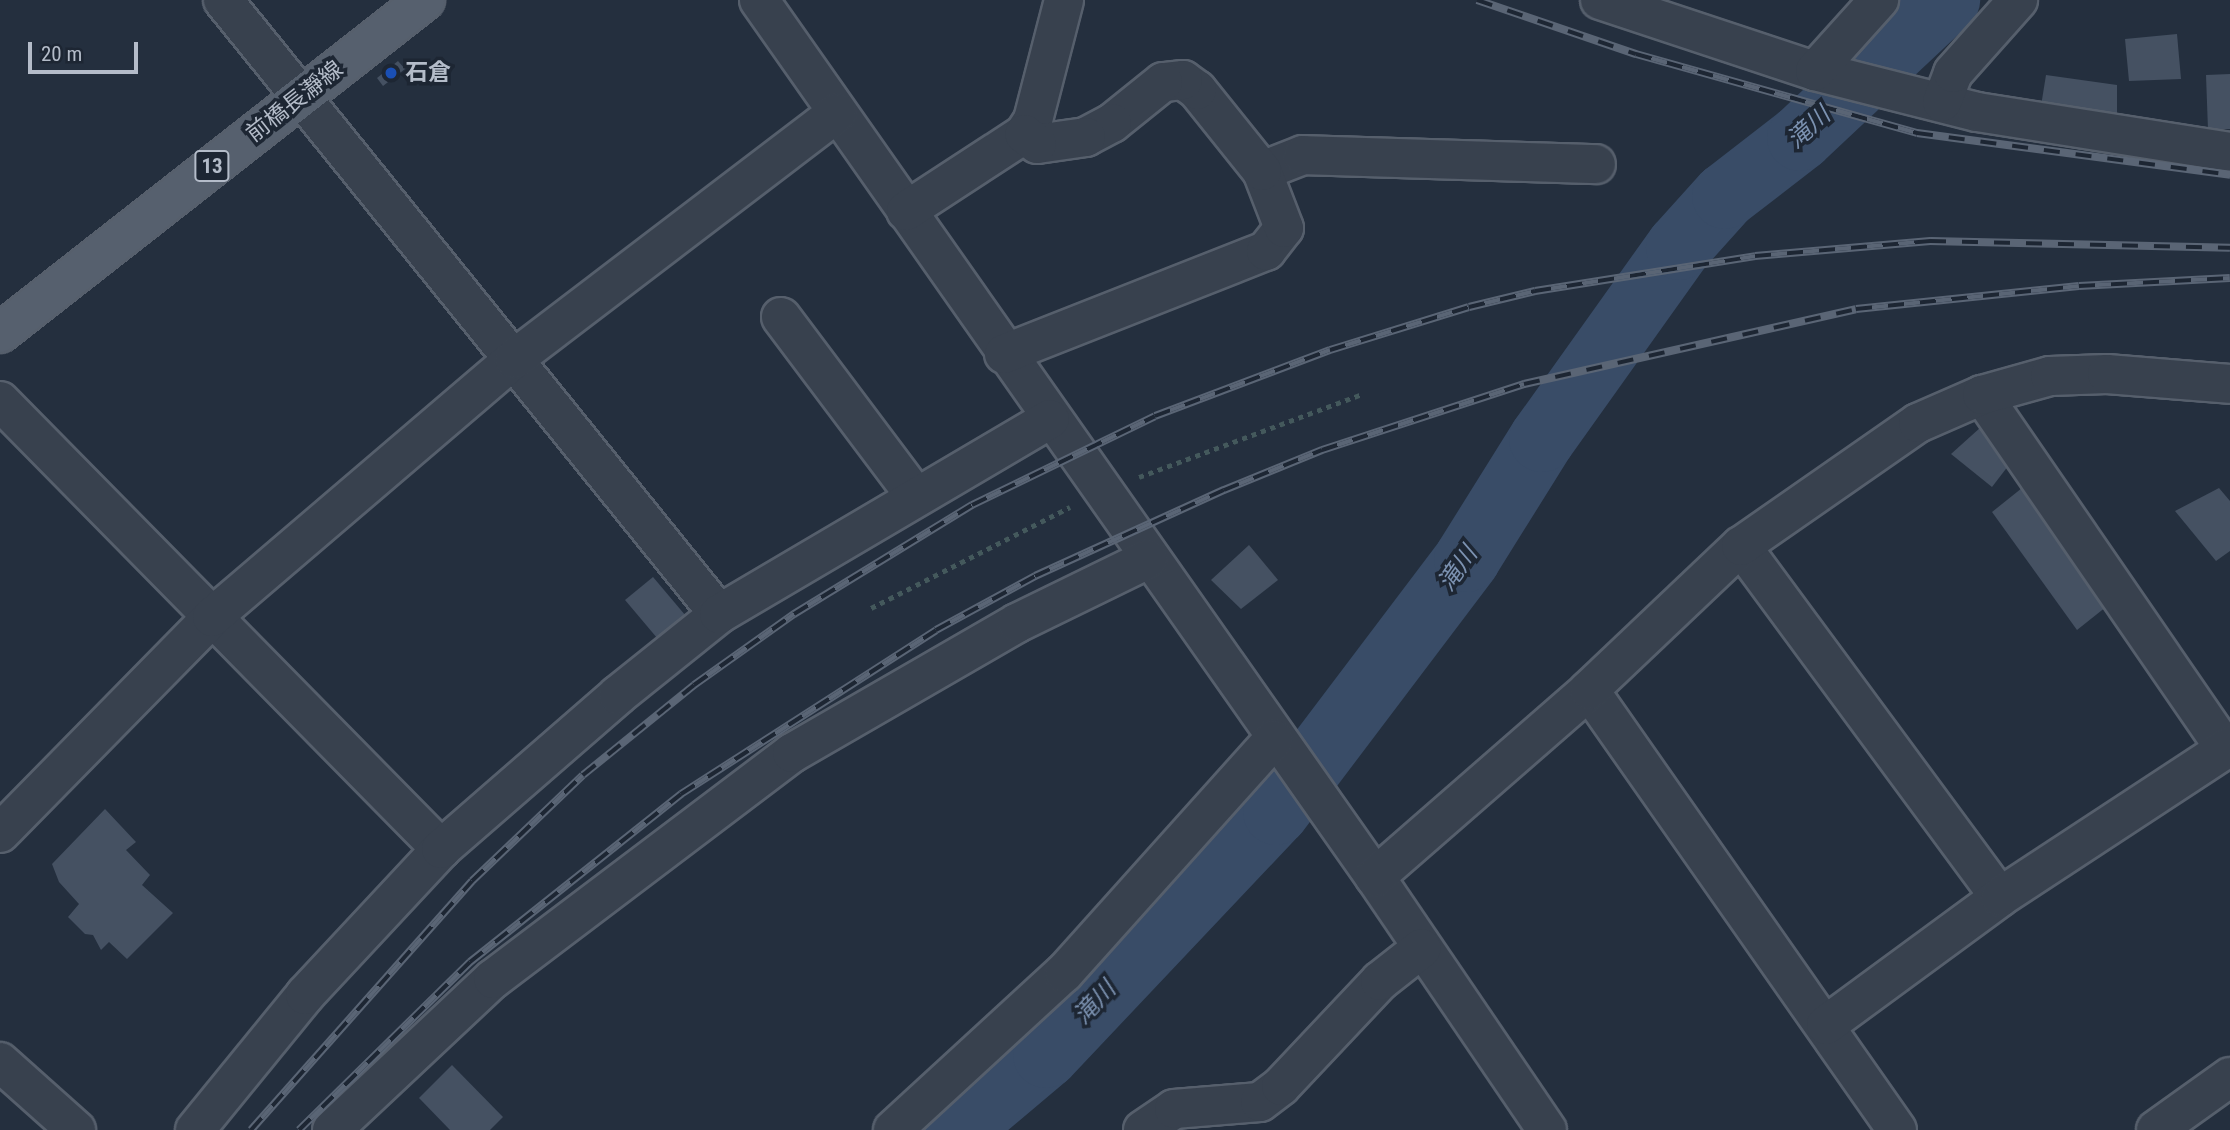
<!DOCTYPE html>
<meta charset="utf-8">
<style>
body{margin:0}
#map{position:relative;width:2230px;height:1130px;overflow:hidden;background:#242f3e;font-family:"Roboto Condensed","Noto Sans JP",sans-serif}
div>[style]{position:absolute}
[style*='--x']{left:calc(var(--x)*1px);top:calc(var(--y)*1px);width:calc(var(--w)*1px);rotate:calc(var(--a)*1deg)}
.river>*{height:66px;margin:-33px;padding:0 33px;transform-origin:33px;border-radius:33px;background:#394c67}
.building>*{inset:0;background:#455162}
.path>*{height:4.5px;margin-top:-2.25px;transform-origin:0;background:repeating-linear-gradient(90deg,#44595c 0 5px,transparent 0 10px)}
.roads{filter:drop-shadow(2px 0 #565f6c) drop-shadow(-2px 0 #565f6c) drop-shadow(0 2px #565f6c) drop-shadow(0 -2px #565f6c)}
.minor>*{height:38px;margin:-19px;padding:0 19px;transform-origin:19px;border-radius:19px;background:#38414e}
.major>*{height:38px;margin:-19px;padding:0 19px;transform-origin:19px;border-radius:19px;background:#56606e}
.rail>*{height:8px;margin-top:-4px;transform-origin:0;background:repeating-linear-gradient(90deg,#1d2633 0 16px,#5a6575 0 32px);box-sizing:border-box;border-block:2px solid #5a6575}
.dots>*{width:19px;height:19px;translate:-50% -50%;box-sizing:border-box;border:4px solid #1d2633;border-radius:50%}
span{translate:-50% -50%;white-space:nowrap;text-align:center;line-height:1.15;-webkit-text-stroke:7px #1d2633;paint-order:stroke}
.shield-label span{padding:2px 5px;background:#1d2633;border:2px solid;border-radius:5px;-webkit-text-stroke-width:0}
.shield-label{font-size:21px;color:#b4bcc9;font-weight:700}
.poi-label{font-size:23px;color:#b4bcc9;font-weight:700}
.left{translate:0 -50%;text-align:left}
.street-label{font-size:23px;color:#b4bcc9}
.water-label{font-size:24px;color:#7c92b1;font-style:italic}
.scale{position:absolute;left:28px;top:42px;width:110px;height:32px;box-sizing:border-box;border:4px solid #b4bcc9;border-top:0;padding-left:9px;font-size:21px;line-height:24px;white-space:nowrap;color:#b4bcc9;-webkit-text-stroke:5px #1d2633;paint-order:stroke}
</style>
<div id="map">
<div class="river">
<div style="--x:957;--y:1130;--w:116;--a:-40.1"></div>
<div style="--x:1046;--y:1055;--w:335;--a:-46.6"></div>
<div style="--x:1276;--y:812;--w:317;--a:-52.9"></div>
<div style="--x:1467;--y:559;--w:142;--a:-58"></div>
<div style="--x:1542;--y:439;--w:236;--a:-54.5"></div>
<div style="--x:1679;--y:247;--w:69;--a:-48"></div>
<div style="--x:1725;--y:196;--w:95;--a:-37.7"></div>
<div style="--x:1800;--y:138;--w:202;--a:-43.2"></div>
</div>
<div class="building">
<div style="clip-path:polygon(2177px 34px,2181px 79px,2129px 81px,2125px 39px)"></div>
<div style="clip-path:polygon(398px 61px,405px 69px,383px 86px,377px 78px)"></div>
<div style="clip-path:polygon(2230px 74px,2230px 129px,2208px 130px,2206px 75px)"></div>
<div style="clip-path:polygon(2046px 75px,2117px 85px,2117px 113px,2041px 106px)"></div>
<div style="clip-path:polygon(1981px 427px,2015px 457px,1992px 487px,1951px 454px)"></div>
<div style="clip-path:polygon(2032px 480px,2116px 599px,2077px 630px,1992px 512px)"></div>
<div style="clip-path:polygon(2219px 488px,2230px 501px,2230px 551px,2216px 561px,2175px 511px)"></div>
<div style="clip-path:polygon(1249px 545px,1278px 580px,1241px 609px,1211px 580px)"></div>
<div style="clip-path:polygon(653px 577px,691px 622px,663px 645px,625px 600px)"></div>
<div style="clip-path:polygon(105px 809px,136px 842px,126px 850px,150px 875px,142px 885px,173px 913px,127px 959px,109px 942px,101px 950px,93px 935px,85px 934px,68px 917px,79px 904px,59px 882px,52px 864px)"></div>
<div style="clip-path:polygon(452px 1065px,503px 1117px,490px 1130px,450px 1130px,419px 1098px)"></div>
</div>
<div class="path">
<div style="--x:1139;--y:477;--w:236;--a:-20.4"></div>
<div style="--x:871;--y:608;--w:223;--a:-26.9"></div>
</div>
<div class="roads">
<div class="minor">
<div style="--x:223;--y:0;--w:789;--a:51.07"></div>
<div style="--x:759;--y:0;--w:1072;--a:54.92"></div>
<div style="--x:1375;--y:877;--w:306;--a:55.8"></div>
<div style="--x:1600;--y:0;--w:226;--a:18.3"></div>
<div style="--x:1815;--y:71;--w:167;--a:14.2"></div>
<div style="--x:1977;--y:112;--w:256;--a:9"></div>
<div style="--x:1815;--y:71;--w:96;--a:-48"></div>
<div style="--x:1942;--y:102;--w:31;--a:-69"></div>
<div style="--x:1953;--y:73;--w:98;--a:-48.3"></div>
<div style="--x:1262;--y:171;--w:44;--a:-21.3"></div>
<div style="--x:1303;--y:155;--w:293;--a:1.8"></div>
<div style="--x:906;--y:211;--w:141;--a:-33.1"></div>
<div style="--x:1024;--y:134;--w:17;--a:-57"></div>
<div style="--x:1033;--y:120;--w:124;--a:-75.5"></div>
<div style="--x:781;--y:317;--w:225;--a:53.1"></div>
<div style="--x:1004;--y:354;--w:282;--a:-21.5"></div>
<div style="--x:1266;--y:251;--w:29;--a:-52"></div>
<div style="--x:1284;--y:228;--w:61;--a:-111.1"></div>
<div style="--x:1262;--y:171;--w:104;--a:-128.7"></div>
<div style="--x:1197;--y:90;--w:17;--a:-144"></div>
<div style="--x:1183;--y:80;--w:20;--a:174"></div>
<div style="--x:1163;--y:82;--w:65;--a:141.2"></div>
<div style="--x:1112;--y:123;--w:30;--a:152"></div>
<div style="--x:1086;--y:137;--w:49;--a:171.9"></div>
<div style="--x:1037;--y:144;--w:16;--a:-142"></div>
<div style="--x:1982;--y:395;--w:429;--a:55.5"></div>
<div style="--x:0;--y:401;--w:629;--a:45.45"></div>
<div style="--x:1741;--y:546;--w:436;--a:53.6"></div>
<div style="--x:1589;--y:690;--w:537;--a:55.01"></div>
<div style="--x:0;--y:833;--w:303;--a:-45.5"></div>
<div style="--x:212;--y:617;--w:397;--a:-40.5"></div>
<div style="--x:514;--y:359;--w:406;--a:-37.3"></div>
<div style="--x:1375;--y:877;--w:284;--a:-41.1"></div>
<div style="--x:1589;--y:690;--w:209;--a:-43.5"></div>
<div style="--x:1741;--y:546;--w:216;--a:-34.8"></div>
<div style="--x:1918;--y:423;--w:70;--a:-23.6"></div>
<div style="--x:1982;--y:395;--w:71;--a:-15.6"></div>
<div style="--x:2050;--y:376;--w:57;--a:-2"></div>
<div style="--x:2107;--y:374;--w:123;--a:4.6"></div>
<div style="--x:1826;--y:1025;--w:216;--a:-36.3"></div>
<div style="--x:2000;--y:897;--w:275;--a:-33.3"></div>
<div style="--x:0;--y:1062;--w:102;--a:41.8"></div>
<div style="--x:195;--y:1130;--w:174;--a:-50.8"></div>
<div style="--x:305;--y:995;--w:200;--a:-47"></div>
<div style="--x:441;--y:849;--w:235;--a:-41"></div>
<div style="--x:618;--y:695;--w:129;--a:-38.7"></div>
<div style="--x:719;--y:614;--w:384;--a:-30.5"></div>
<div style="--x:332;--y:1130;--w:221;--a:-43.2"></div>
<div style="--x:493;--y:979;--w:375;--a:-37.1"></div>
<div style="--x:792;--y:753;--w:260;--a:-30"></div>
<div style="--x:1017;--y:623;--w:146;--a:-26"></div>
<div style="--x:893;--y:1130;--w:232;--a:-42.6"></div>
<div style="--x:1064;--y:973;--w:314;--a:-48.1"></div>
<div style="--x:1143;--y:1130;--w:37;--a:-34"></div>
<div style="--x:1174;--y:1109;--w:86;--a:-4.7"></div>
<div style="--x:1260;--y:1102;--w:26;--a:-37"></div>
<div style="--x:1281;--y:1086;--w:144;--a:-46.7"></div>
<div style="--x:1380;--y:981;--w:53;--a:-38.2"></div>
<div style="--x:2156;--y:1130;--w:91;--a:-35.6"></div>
</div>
<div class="major">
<div style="--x:0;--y:333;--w:540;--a:-38.08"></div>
</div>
</div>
<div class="rail">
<div style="--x:1477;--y:0;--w:168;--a:18.8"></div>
<div style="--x:1636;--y:54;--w:292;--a:15.7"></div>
<div style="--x:1917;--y:133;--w:316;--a:7.6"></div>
<div style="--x:251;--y:1130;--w:333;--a:-48.4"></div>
<div style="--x:472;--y:881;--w:153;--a:-43.7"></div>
<div style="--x:583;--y:775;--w:143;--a:-39"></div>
<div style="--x:694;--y:685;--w:123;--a:-35.4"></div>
<div style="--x:794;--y:614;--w:209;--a:-31.5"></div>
<div style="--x:972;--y:505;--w:203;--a:-25.9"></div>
<div style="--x:1155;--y:416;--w:187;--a:-20.7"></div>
<div style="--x:1330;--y:350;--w:145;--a:-17.2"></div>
<div style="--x:1469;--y:307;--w:68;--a:-13.6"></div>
<div style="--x:1535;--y:291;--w:223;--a:-9"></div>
<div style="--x:1755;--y:256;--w:176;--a:-4.9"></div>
<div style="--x:1930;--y:241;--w:300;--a:1.3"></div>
<div style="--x:299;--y:1130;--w:240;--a:-44.5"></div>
<div style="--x:470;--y:962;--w:270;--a:-38.5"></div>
<div style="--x:681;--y:794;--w:303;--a:-32.7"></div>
<div style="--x:936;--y:630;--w:113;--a:-28.6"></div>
<div style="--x:1035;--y:576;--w:208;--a:-24.5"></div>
<div style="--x:1224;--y:490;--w:106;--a:-22.2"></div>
<div style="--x:1322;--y:450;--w:213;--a:-18.1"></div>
<div style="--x:1524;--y:384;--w:340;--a:-12.7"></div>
<div style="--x:1856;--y:309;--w:224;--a:-5.9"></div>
<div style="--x:2079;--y:286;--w:151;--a:-3"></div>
</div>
<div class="dots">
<div style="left:391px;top:73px;background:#1a4fb4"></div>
</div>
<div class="shield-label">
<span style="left:212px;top:166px">13</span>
</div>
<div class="poi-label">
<span class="left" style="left:405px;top:73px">石倉</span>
</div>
<div class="street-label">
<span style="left:295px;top:102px;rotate:-38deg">前橋長瀞線</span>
</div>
<div class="water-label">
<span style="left:1809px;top:128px;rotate:-42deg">滝川</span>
<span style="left:1458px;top:569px;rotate:-55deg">滝川</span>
<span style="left:1095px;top:1003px;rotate:-47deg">滝川</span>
</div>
<div class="scale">20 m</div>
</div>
